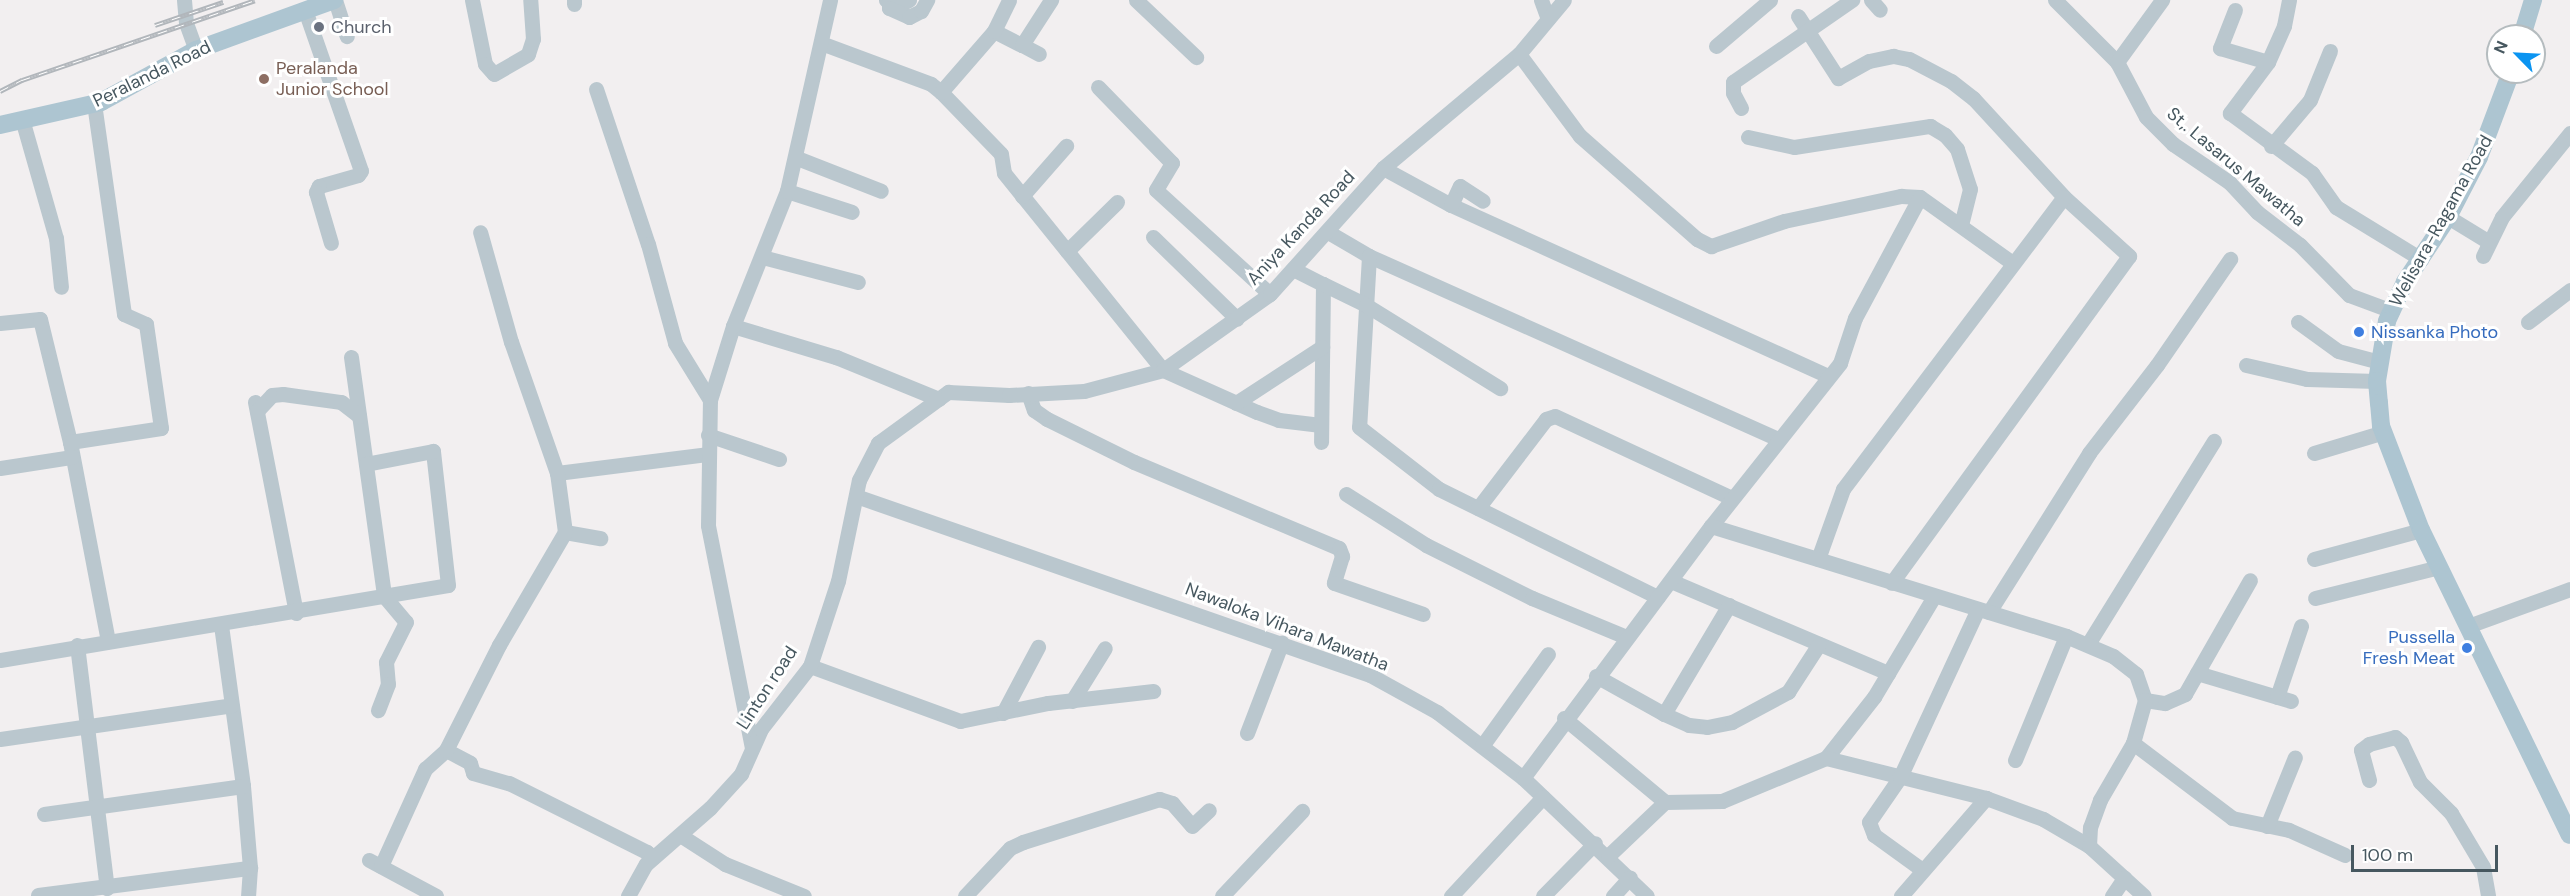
<!DOCTYPE html>
<style>
body{margin:0}
#map{position:relative;width:2570px;height:896px;overflow:hidden;background:#f2eff0;font-family:"DM Sans",sans-serif}
div>[style]{position:absolute}
[style*='--x']{left:calc(var(--x)*1px);top:calc(var(--y)*1px);width:calc(var(--w)*1px);rotate:calc(var(--a)*1deg)}
.minor>*{height:15px;margin:-7.5px;padding:0 7.5px;transform-origin:7.5px;border-radius:7.5px;background:#bac7ce}
.major>*{height:18px;margin:-9px;padding:0 9px;transform-origin:9px;border-radius:9px;background:#adc5d1}
.rail>*{height:5px;margin-top:-2.5px;transform-origin:0;background:repeating-linear-gradient(90deg,#fff 0 9px,#b1b6bb 0 18px);box-sizing:border-box;border-block:2px solid #b1b6bb}
.dots>*{width:16px;height:16px;translate:-50% -50%;box-sizing:border-box;border:3px solid #fff;border-radius:50%}
span{translate:-50% -50%;white-space:nowrap;text-align:center;line-height:1.15;-webkit-text-stroke:6px #fff;paint-order:stroke}
.worship-label{font-size:18px;color:#5b616d}
.left{translate:0 -50%;text-align:left}
.education-label{font-size:18px;color:#785e54}
.street-label{font-size:18px;color:#46575f}
.shop-label{font-size:18px;color:#366cbe}
.right{translate:-100% -50%;text-align:right}
.north{position:absolute;left:2486px;top:24px;width:60px;height:60px;box-sizing:border-box;background:#fff;border:2px solid #b5bcbf;border-radius:50%;rotate:294deg;font-size:16px;font-weight:700;line-height:24px;text-align:center;color:#46575f}
.north::after{content:'';display:block;margin:auto;width:21px;height:27px;background:#0b94f1;clip-path:polygon(50% 0,100% 100%,50% 72%,0 100%)}
.scale{position:absolute;left:2351px;top:845px;width:147px;height:27px;box-sizing:border-box;border:3px solid #46575f;border-top:0;padding-left:8px;font-size:18px;line-height:21px;white-space:nowrap;color:#46575f;-webkit-text-stroke:4px #fff;paint-order:stroke}
</style>
<div id="map">
<div class="minor">
<div style="--x:184;--y:0;--w:23;--a:85"></div>
<div style="--x:186;--y:23;--w:29;--a:70"></div>
<div style="--x:335;--y:0;--w:38;--a:72"></div>
<div style="--x:472;--y:0;--w:65;--a:78.5"></div>
<div style="--x:485;--y:64;--w:13;--a:48"></div>
<div style="--x:494;--y:74;--w:39;--a:-30"></div>
<div style="--x:528;--y:54;--w:16;--a:-72"></div>
<div style="--x:533;--y:39;--w:39;--a:-94"></div>
<div style="--x:886;--y:0;--w:16;--a:15"></div>
<div style="--x:901;--y:4;--w:9;--a:-27"></div>
<div style="--x:1136;--y:0;--w:83;--a:43.5"></div>
<div style="--x:1541;--y:0;--w:20;--a:70"></div>
<div style="--x:1871;--y:0;--w:13;--a:48"></div>
<div style="--x:2055;--y:0;--w:88;--a:45"></div>
<div style="--x:2117;--y:62;--w:62;--a:62.2"></div>
<div style="--x:2146;--y:117;--w:38;--a:45"></div>
<div style="--x:2173;--y:144;--w:68;--a:34.2"></div>
<div style="--x:2229;--y:182;--w:41;--a:47"></div>
<div style="--x:2257;--y:212;--w:54;--a:37.5"></div>
<div style="--x:2300;--y:245;--w:70;--a:45.6"></div>
<div style="--x:2349;--y:295;--w:46;--a:20.4"></div>
<div style="--x:2289;--y:0;--w:26;--a:101"></div>
<div style="--x:2284;--y:26;--w:39;--a:114"></div>
<div style="--x:2268;--y:62;--w:64;--a:126.7"></div>
<div style="--x:2230;--y:113;--w:102;--a:36.2"></div>
<div style="--x:2312;--y:173;--w:42;--a:54.8"></div>
<div style="--x:2336;--y:207;--w:100;--a:31.5"></div>
<div style="--x:889;--y:1;--w:7;--a:90"></div>
<div style="--x:889;--y:8;--w:22;--a:24"></div>
<div style="--x:909;--y:17;--w:13;--a:-27"></div>
<div style="--x:921;--y:11;--w:13;--a:-61"></div>
<div style="--x:574;--y:4;--w:4;--a:-90"></div>
<div style="--x:305;--y:10;--w:170;--a:70.8"></div>
<div style="--x:361;--y:171;--w:5;--a:127"></div>
<div style="--x:358;--y:175;--w:41;--a:164.2"></div>
<div style="--x:319;--y:186;--w:7;--a:117"></div>
<div style="--x:316;--y:192;--w:53;--a:73.6"></div>
<div style="--x:2235;--y:10;--w:41;--a:111.5"></div>
<div style="--x:2220;--y:48;--w:50;--a:16.3"></div>
<div style="--x:1798;--y:16;--w:74;--a:57.2"></div>
<div style="--x:1838;--y:78;--w:35;--a:-29"></div>
<div style="--x:1869;--y:61;--w:25;--a:-12"></div>
<div style="--x:1893;--y:56;--w:16;--a:11"></div>
<div style="--x:1909;--y:59;--w:47;--a:27.6"></div>
<div style="--x:1951;--y:81;--w:28;--a:38"></div>
<div style="--x:1973;--y:98;--w:134;--a:47.4"></div>
<div style="--x:2064;--y:197;--w:88;--a:42.2"></div>
<div style="--x:2129;--y:256;--w:404;--a:126"></div>
<div style="--x:994;--y:31;--w:31;--a:27"></div>
<div style="--x:1022;--y:45;--w:54;--a:-57.2"></div>
<div style="--x:821;--y:43;--w:117;--a:20.4"></div>
<div style="--x:931;--y:84;--w:13;--a:39"></div>
<div style="--x:941;--y:92;--w:86;--a:45.9"></div>
<div style="--x:1001;--y:154;--w:19;--a:81"></div>
<div style="--x:1004;--y:173;--w:253;--a:51.1"></div>
<div style="--x:1163;--y:370;--w:103;--a:24.1"></div>
<div style="--x:1257;--y:412;--w:23;--a:20"></div>
<div style="--x:1279;--y:420;--w:42;--a:6.8"></div>
<div style="--x:1022;--y:45;--w:19;--a:28"></div>
<div style="--x:1716;--y:46;--w:71;--a:-40.4"></div>
<div style="--x:1519;--y:54;--w:102;--a:53.4"></div>
<div style="--x:1580;--y:136;--w:156;--a:41.4"></div>
<div style="--x:1697;--y:239;--w:16;--a:27"></div>
<div style="--x:1711;--y:246;--w:77;--a:-18.9"></div>
<div style="--x:1784;--y:221;--w:120;--a:-12.1"></div>
<div style="--x:1901;--y:196;--w:19;--a:3"></div>
<div style="--x:1920;--y:197;--w:112;--a:35.5"></div>
<div style="--x:2117;--y:62;--w:77;--a:-54"></div>
<div style="--x:1098;--y:87;--w:106;--a:45.8"></div>
<div style="--x:1172;--y:163;--w:31;--a:121"></div>
<div style="--x:1156;--y:190;--w:154;--a:42.4"></div>
<div style="--x:596;--y:89;--w:163;--a:71.5"></div>
<div style="--x:648;--y:244;--w:103;--a:74.7"></div>
<div style="--x:675;--y:343;--w:67;--a:58.4"></div>
<div style="--x:941;--y:92;--w:81;--a:-49"></div>
<div style="--x:994;--y:31;--w:34;--a:-64"></div>
<div style="--x:1741;--y:108;--w:17;--a:-118"></div>
<div style="--x:1733;--y:93;--w:11;--a:-90"></div>
<div style="--x:1733;--y:82;--w:145;--a:-34.6"></div>
<div style="--x:22;--y:119;--w:124;--a:74.1"></div>
<div style="--x:56;--y:238;--w:49;--a:84.2"></div>
<div style="--x:1748;--y:137;--w:47;--a:12.3"></div>
<div style="--x:1794;--y:147;--w:138;--a:-8.8"></div>
<div style="--x:1930;--y:126;--w:17;--a:31"></div>
<div style="--x:1945;--y:135;--w:18;--a:49"></div>
<div style="--x:1957;--y:149;--w:42;--a:72"></div>
<div style="--x:1970;--y:189;--w:36;--a:104"></div>
<div style="--x:2271;--y:146;--w:60;--a:-49.7"></div>
<div style="--x:2310;--y:100;--w:53;--a:-67.8"></div>
<div style="--x:797;--y:158;--w:90;--a:21.4"></div>
<div style="--x:1383;--y:168;--w:77;--a:28.6"></div>
<div style="--x:1451;--y:205;--w:414;--a:24.4"></div>
<div style="--x:787;--y:191;--w:68;--a:17.9"></div>
<div style="--x:1022;--y:196;--w:67;--a:-48.7"></div>
<div style="--x:1451;--y:205;--w:21;--a:-65"></div>
<div style="--x:1460;--y:186;--w:27;--a:33"></div>
<div style="--x:2448;--y:217;--w:48;--a:31.4"></div>
<div style="--x:1328;--y:232;--w:48;--a:30.3"></div>
<div style="--x:1369;--y:256;--w:448;--a:24.1"></div>
<div style="--x:1153;--y:237;--w:117;--a:44.3"></div>
<div style="--x:1067;--y:251;--w:70;--a:-44.4"></div>
<div style="--x:1369;--y:256;--w:171;--a:93.3"></div>
<div style="--x:1359;--y:427;--w:101;--a:37.8"></div>
<div style="--x:1439;--y:489;--w:244;--a:26.3"></div>
<div style="--x:2483;--y:256;--w:43;--a:-64"></div>
<div style="--x:2502;--y:217;--w:108;--a:-51"></div>
<div style="--x:762;--y:257;--w:99;--a:14.6"></div>
<div style="--x:1293;--y:269;--w:34;--a:27"></div>
<div style="--x:1323;--y:284;--w:158;--a:90.7"></div>
<div style="--x:1323;--y:284;--w:48;--a:26"></div>
<div style="--x:1366;--y:305;--w:158;--a:31.8"></div>
<div style="--x:2298;--y:322;--w:49;--a:35.9"></div>
<div style="--x:2338;--y:351;--w:43;--a:14.7"></div>
<div style="--x:2528;--y:322;--w:53;--a:-37.3"></div>
<div style="--x:0;--y:323;--w:40;--a:-5.7"></div>
<div style="--x:40;--y:319;--w:127;--a:76.3"></div>
<div style="--x:70;--y:442;--w:203;--a:79.2"></div>
<div style="--x:733;--y:326;--w:108;--a:16.8"></div>
<div style="--x:836;--y:357;--w:111;--a:22.2"></div>
<div style="--x:351;--y:357;--w:241;--a:82.1"></div>
<div style="--x:384;--y:596;--w:34;--a:50"></div>
<div style="--x:406;--y:622;--w:45;--a:116.6"></div>
<div style="--x:386;--y:662;--w:22;--a:85"></div>
<div style="--x:388;--y:684;--w:28;--a:111"></div>
<div style="--x:2246;--y:365;--w:63;--a:12.9"></div>
<div style="--x:2307;--y:379;--w:70;--a:1.6"></div>
<div style="--x:1028;--y:393;--w:18;--a:71"></div>
<div style="--x:1034;--y:410;--w:16;--a:35"></div>
<div style="--x:1047;--y:419;--w:97;--a:26.3"></div>
<div style="--x:1134;--y:462;--w:222;--a:22.8"></div>
<div style="--x:1339;--y:548;--w:9;--a:69"></div>
<div style="--x:1342;--y:556;--w:28;--a:107"></div>
<div style="--x:1334;--y:583;--w:94;--a:19.2"></div>
<div style="--x:255;--y:402;--w:215;--a:79"></div>
<div style="--x:1236;--y:403;--w:103;--a:-33.1"></div>
<div style="--x:257;--y:411;--w:22;--a:-47"></div>
<div style="--x:272;--y:395;--w:11;--a:-5"></div>
<div style="--x:283;--y:394;--w:59;--a:7.9"></div>
<div style="--x:341;--y:402;--w:23;--a:38"></div>
<div style="--x:708;--y:435;--w:75;--a:18.7"></div>
<div style="--x:70;--y:442;--w:92;--a:-8.7"></div>
<div style="--x:161;--y:428;--w:105;--a:-98.2"></div>
<div style="--x:146;--y:324;--w:24;--a:-156"></div>
<div style="--x:124;--y:314;--w:212;--a:-98.1"></div>
<div style="--x:2314;--y:453;--w:73;--a:-16.7"></div>
<div style="--x:0;--y:468;--w:73;--a:-8.7"></div>
<div style="--x:557;--y:473;--w:151;--a:-7.2"></div>
<div style="--x:1346;--y:494;--w:95;--a:32.5"></div>
<div style="--x:1426;--y:545;--w:119;--a:26.6"></div>
<div style="--x:1532;--y:598;--w:102;--a:22.5"></div>
<div style="--x:856;--y:496;--w:544;--a:19.2"></div>
<div style="--x:1370;--y:675;--w:77;--a:28.9"></div>
<div style="--x:1437;--y:712;--w:108;--a:37.5"></div>
<div style="--x:1523;--y:778;--w:171;--a:43.6"></div>
<div style="--x:1478;--y:508;--w:112;--a:-52.6"></div>
<div style="--x:1546;--y:419;--w:9;--a:-18"></div>
<div style="--x:1555;--y:416;--w:195;--a:24.9"></div>
<div style="--x:1711;--y:526;--w:208;--a:-51.6"></div>
<div style="--x:1840;--y:363;--w:47;--a:-71.6"></div>
<div style="--x:1855;--y:318;--w:137;--a:-61.8"></div>
<div style="--x:565;--y:532;--w:36;--a:10"></div>
<div style="--x:1818;--y:559;--w:74;--a:-70.3"></div>
<div style="--x:1843;--y:489;--w:366;--a:-52.9"></div>
<div style="--x:2314;--y:559;--w:111;--a:-15.2"></div>
<div style="--x:1671;--y:581;--w:236;--a:23"></div>
<div style="--x:2315;--y:598;--w:128;--a:-14"></div>
<div style="--x:1989;--y:612;--w:188;--a:-57.8"></div>
<div style="--x:2089;--y:453;--w:111;--a:-52.3"></div>
<div style="--x:2157;--y:365;--w:129;--a:-55.4"></div>
<div style="--x:221;--y:625;--w:162;--a:82.2"></div>
<div style="--x:243;--y:786;--w:82;--a:85.1"></div>
<div style="--x:250;--y:868;--w:28;--a:94"></div>
<div style="--x:2468;--y:626;--w:109;--a:-19.9"></div>
<div style="--x:2088;--y:644;--w:239;--a:-58.2"></div>
<div style="--x:77;--y:645;--w:245;--a:83"></div>
<div style="--x:0;--y:660;--w:454;--a:-9.5"></div>
<div style="--x:448;--y:585;--w:135;--a:-96.4"></div>
<div style="--x:433;--y:451;--w:68;--a:169"></div>
<div style="--x:810;--y:666;--w:160;--a:20.1"></div>
<div style="--x:960;--y:721;--w:90;--a:-11.6"></div>
<div style="--x:1048;--y:703;--w:106;--a:-6.5"></div>
<div style="--x:2197;--y:673;--w:98;--a:16.6"></div>
<div style="--x:1596;--y:676;--w:78;--a:29.2"></div>
<div style="--x:1664;--y:714;--w:27;--a:24"></div>
<div style="--x:1689;--y:725;--w:18;--a:6"></div>
<div style="--x:1707;--y:727;--w:25;--a:-11"></div>
<div style="--x:1732;--y:722;--w:64;--a:-28.2"></div>
<div style="--x:1788;--y:692;--w:57;--a:-57.1"></div>
<div style="--x:2277;--y:697;--w:75;--a:-71.3"></div>
<div style="--x:2145;--y:700;--w:20;--a:9"></div>
<div style="--x:2165;--y:703;--w:22;--a:-24"></div>
<div style="--x:2185;--y:694;--w:131;--a:-60.3"></div>
<div style="--x:1072;--y:701;--w:62;--a:-58.1"></div>
<div style="--x:1003;--y:713;--w:75;--a:-62.1"></div>
<div style="--x:1664;--y:714;--w:127;--a:-59.2"></div>
<div style="--x:1564;--y:718;--w:131;--a:39.7"></div>
<div style="--x:1247;--y:733;--w:97;--a:-69"></div>
<div style="--x:0;--y:739;--w:234;--a:-8.3"></div>
<div style="--x:2133;--y:743;--w:124;--a:37.1"></div>
<div style="--x:2232;--y:818;--w:58;--a:11.9"></div>
<div style="--x:2289;--y:830;--w:61;--a:24.1"></div>
<div style="--x:1482;--y:746;--w:113;--a:-54.3"></div>
<div style="--x:752;--y:748;--w:227;--a:-101.2"></div>
<div style="--x:708;--y:525;--w:125;--a:-89.1"></div>
<div style="--x:710;--y:400;--w:77;--a:-72.7"></div>
<div style="--x:733;--y:326;--w:145;--a:-68.2"></div>
<div style="--x:787;--y:191;--w:196;--a:-77.3"></div>
<div style="--x:446;--y:750;--w:27;--a:28"></div>
<div style="--x:470;--y:763;--w:10;--a:73"></div>
<div style="--x:473;--y:773;--w:37;--a:16"></div>
<div style="--x:509;--y:783;--w:154;--a:26.6"></div>
<div style="--x:647;--y:852;--w:8;--a:45"></div>
<div style="--x:1826;--y:758;--w:78;--a:-51.8"></div>
<div style="--x:1874;--y:697;--w:115;--a:-59.2"></div>
<div style="--x:2015;--y:760;--w:134;--a:-67.6"></div>
<div style="--x:1523;--y:778;--w:314;--a:-53.3"></div>
<div style="--x:1711;--y:526;--w:372;--a:17.2"></div>
<div style="--x:2066;--y:636;--w:51;--a:23.1"></div>
<div style="--x:2113;--y:656;--w:29;--a:38"></div>
<div style="--x:2136;--y:674;--w:28;--a:71"></div>
<div style="--x:2145;--y:700;--w:45;--a:105.6"></div>
<div style="--x:2133;--y:743;--w:66;--a:120.1"></div>
<div style="--x:2100;--y:800;--w:29;--a:110"></div>
<div style="--x:2090;--y:827;--w:19;--a:93"></div>
<div style="--x:2369;--y:780;--w:31;--a:-105"></div>
<div style="--x:2361;--y:750;--w:10;--a:-37"></div>
<div style="--x:2369;--y:744;--w:27;--a:-15"></div>
<div style="--x:2395;--y:737;--w:8;--a:40"></div>
<div style="--x:2401;--y:742;--w:44;--a:64.6"></div>
<div style="--x:2420;--y:782;--w:44;--a:45"></div>
<div style="--x:2451;--y:813;--w:63;--a:59.3"></div>
<div style="--x:2483;--y:867;--w:29;--a:80"></div>
<div style="--x:44;--y:814;--w:201;--a:-8"></div>
<div style="--x:2267;--y:826;--w:74;--a:-67.9"></div>
<div style="--x:680;--y:835;--w:54;--a:32.8"></div>
<div style="--x:725;--y:864;--w:85;--a:22.1"></div>
<div style="--x:1608;--y:856;--w:79;--a:-43.5"></div>
<div style="--x:1665;--y:802;--w:57;--a:-1"></div>
<div style="--x:1722;--y:801;--w:113;--a:-22.5"></div>
<div style="--x:1826;--y:758;--w:165;--a:14"></div>
<div style="--x:1986;--y:798;--w:61;--a:20.2"></div>
<div style="--x:2043;--y:819;--w:53;--a:30.4"></div>
<div style="--x:2089;--y:846;--w:74;--a:42.3"></div>
<div style="--x:369;--y:860;--w:76;--a:28.2"></div>
<div style="--x:381;--y:866;--w:107;--a:-65.6"></div>
<div style="--x:425;--y:769;--w:28;--a:-42"></div>
<div style="--x:446;--y:750;--w:118;--a:-63.2"></div>
<div style="--x:499;--y:645;--w:131;--a:-59.7"></div>
<div style="--x:565;--y:532;--w:60;--a:-97.7"></div>
<div style="--x:557;--y:473;--w:139;--a:-109.3"></div>
<div style="--x:511;--y:342;--w:114;--a:-105.7"></div>
<div style="--x:1921;--y:869;--w:58;--a:-144.1"></div>
<div style="--x:1874;--y:835;--w:14;--a:-111"></div>
<div style="--x:1869;--y:822;--w:55;--a:-55.4"></div>
<div style="--x:1900;--y:777;--w:185;--a:-65.1"></div>
<div style="--x:38;--y:895;--w:214;--a:-7.3"></div>
<div style="--x:628;--y:896;--w:37;--a:-61"></div>
<div style="--x:646;--y:864;--w:85;--a:-41.2"></div>
<div style="--x:710;--y:808;--w:46;--a:-47.6"></div>
<div style="--x:741;--y:774;--w:49;--a:-66"></div>
<div style="--x:761;--y:729;--w:80;--a:-52.1"></div>
<div style="--x:810;--y:666;--w:89;--a:-71.8"></div>
<div style="--x:838;--y:581;--w:103;--a:-78.3"></div>
<div style="--x:859;--y:480;--w:42;--a:-62.8"></div>
<div style="--x:878;--y:443;--w:87;--a:-36.1"></div>
<div style="--x:948;--y:392;--w:61;--a:2.8"></div>
<div style="--x:1009;--y:395;--w:75;--a:-3.1"></div>
<div style="--x:1084;--y:391;--w:82;--a:-14.9"></div>
<div style="--x:1163;--y:370;--w:131;--a:-35.4"></div>
<div style="--x:1270;--y:294;--w:169;--a:-48.1"></div>
<div style="--x:1383;--y:168;--w:177;--a:-40"></div>
<div style="--x:1519;--y:54;--w:70;--a:-50.2"></div>
<div style="--x:965;--y:896;--w:66;--a:-46.8"></div>
<div style="--x:1010;--y:848;--w:14;--a:-25"></div>
<div style="--x:1023;--y:842;--w:143;--a:-17.5"></div>
<div style="--x:1159;--y:799;--w:14;--a:17"></div>
<div style="--x:1172;--y:803;--w:30;--a:49"></div>
<div style="--x:1192;--y:826;--w:23;--a:-43"></div>
<div style="--x:1222;--y:896;--w:117;--a:-46.7"></div>
<div style="--x:1451;--y:896;--w:135;--a:-47.1"></div>
<div style="--x:1543;--y:896;--w:74;--a:-45.5"></div>
<div style="--x:1613;--y:896;--w:25;--a:-48"></div>
<div style="--x:1901;--y:896;--w:130;--a:-49.1"></div>
<div style="--x:2112;--y:896;--w:22;--a:-56"></div>
</div>
<div class="major">
<div style="--x:2522;--y:36;--w:38;--a:-73"></div>
<div style="--x:2511;--y:72;--w:91;--a:110.6"></div>
<div style="--x:2479;--y:157;--w:68;--a:117.3"></div>
<div style="--x:2448;--y:217;--w:78;--a:123.5"></div>
<div style="--x:2405;--y:282;--w:43;--a:114.8"></div>
<div style="--x:2387;--y:321;--w:61;--a:99.5"></div>
<div style="--x:2377;--y:381;--w:22;--a:85"></div>
<div style="--x:2379;--y:403;--w:23;--a:85"></div>
<div style="--x:2381;--y:426;--w:111;--a:69"></div>
<div style="--x:2421;--y:530;--w:339;--a:64"></div>
<div style="--x:0;--y:125;--w:104;--a:-12.8"></div>
<div style="--x:101;--y:102;--w:108;--a:-28.7"></div>
<div style="--x:196;--y:50;--w:147;--a:-19.9"></div>
</div>
<div class="rail">
<div style="--x:155;--y:25;--w:72;--a:-18.7"></div>
<div style="--x:0;--y:91;--w:25;--a:-27"></div>
<div style="--x:22;--y:80;--w:246;--a:-18.9"></div>
</div>
<div class="dots">
<div style="left:319px;top:27px;background:#6b7280"></div>
<div style="left:264px;top:79px;background:#8d6e63"></div>
<div style="left:2359px;top:332px;background:#3f7fe0"></div>
<div style="left:2467px;top:648px;background:#3f7fe0"></div>
</div>
<div class="worship-label">
<span class="left" style="left:331px;top:27px">Church</span>
</div>
<div class="education-label">
<span class="left" style="left:276px;top:79px">Peralanda<br>Junior School</span>
</div>
<div class="street-label">
<span style="left:152px;top:74px;rotate:-26deg">Peralanda Road</span>
<span style="left:2236px;top:167px;rotate:40deg">St,. Lasarus Mawatha</span>
<span style="left:2441px;top:221px;rotate:-61deg">Welisara-Ragama Road</span>
<span style="left:1301px;top:228px;rotate:-47deg">Aniya Kanda Road</span>
<span style="left:1287px;top:627px;rotate:21deg">Nawaloka Vihara Mawatha</span>
<span style="left:767px;top:688px;rotate:-57deg">Linton road</span>
</div>
<div class="shop-label">
<span class="left" style="left:2371px;top:332px">Nissanka Photo</span>
<span class="right" style="left:2455px;top:648px">Pussella<br>Fresh Meat</span>
</div>
<div class="north">N</div>
<div class="scale">100 m</div>
</div>
